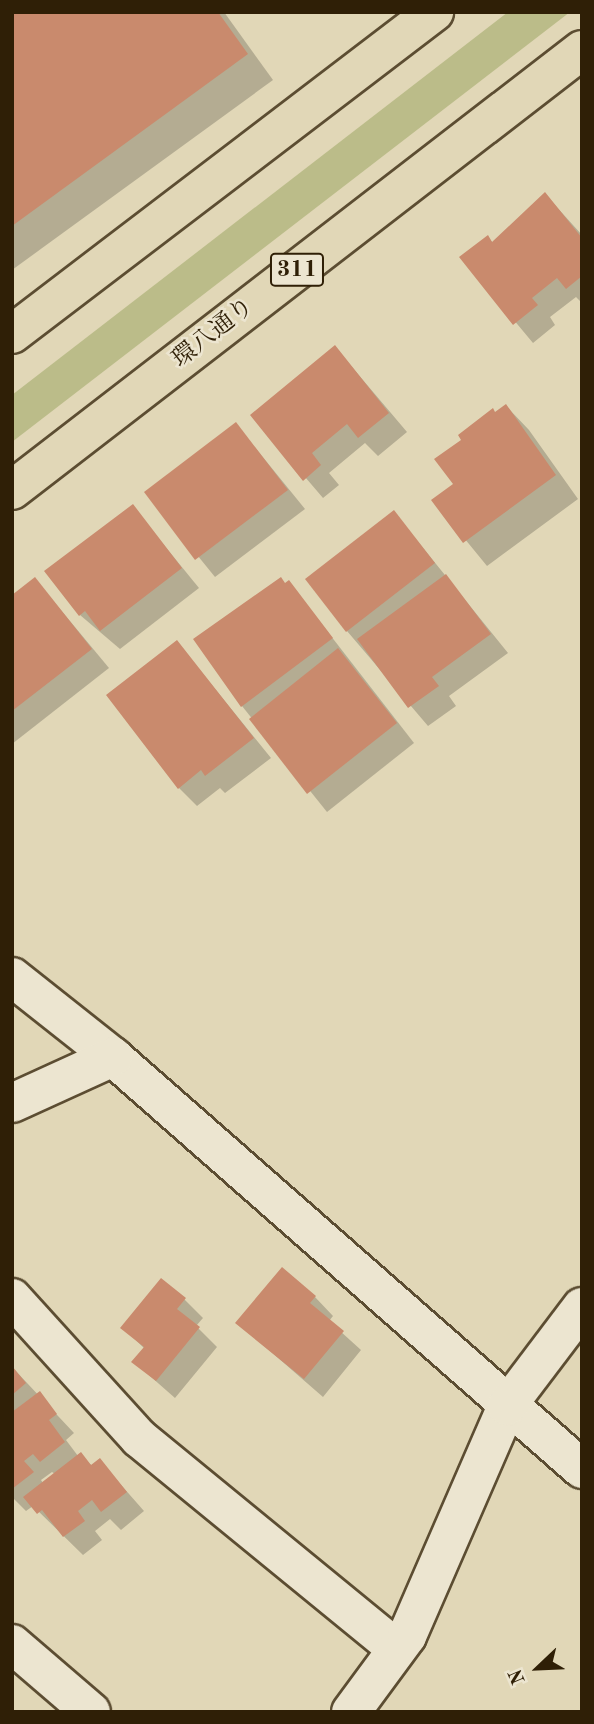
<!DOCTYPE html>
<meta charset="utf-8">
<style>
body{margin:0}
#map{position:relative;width:594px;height:1724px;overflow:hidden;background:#e1d7b7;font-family:"Old Standard TT","Noto Serif JP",serif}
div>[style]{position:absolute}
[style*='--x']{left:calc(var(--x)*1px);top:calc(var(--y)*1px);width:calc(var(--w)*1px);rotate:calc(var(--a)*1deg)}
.green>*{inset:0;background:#bbbc89}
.shadow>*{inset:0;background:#0003}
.building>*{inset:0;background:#c98a6d}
.roads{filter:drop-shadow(2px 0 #5c4d32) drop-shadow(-2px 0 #5c4d32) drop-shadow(0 2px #5c4d32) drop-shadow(0 -2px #5c4d32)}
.minor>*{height:38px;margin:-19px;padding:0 19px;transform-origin:19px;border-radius:19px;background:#ece5d0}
.primary>*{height:38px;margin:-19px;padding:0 19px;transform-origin:19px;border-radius:19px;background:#e1d7b7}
span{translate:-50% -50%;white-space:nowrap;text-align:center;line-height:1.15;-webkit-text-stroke:5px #ece5d0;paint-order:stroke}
.shield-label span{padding:2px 5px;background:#ece5d0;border:2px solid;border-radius:5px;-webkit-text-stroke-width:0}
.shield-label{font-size:23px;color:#2f1f06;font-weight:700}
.street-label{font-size:24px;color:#2f1f06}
.frame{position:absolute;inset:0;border:14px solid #2f1f06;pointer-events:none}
.north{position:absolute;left:503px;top:1633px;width:70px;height:70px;-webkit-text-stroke:5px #ece5d0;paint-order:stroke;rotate:247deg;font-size:19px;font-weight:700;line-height:28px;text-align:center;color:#2f1f06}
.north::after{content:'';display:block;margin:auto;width:24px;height:32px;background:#2f1f06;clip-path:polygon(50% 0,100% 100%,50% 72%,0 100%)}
</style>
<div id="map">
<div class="green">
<div style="clip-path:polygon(508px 12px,570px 12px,12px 442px,12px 395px)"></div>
</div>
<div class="shadow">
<div style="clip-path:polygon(12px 12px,224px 12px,273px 80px,12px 270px)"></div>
<div style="clip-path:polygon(545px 194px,582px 235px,582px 303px,576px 297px,550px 317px,555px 325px,533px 343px,462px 258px,488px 237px,493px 243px)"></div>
<div style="clip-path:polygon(335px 347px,407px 432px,378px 456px,365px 443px,329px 473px,339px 485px,323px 498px,252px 415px)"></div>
<div style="clip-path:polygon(506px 406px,529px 430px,578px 499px,487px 566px,433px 500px,455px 485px)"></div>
<div style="clip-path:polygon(236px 424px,305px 509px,215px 577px,146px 492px)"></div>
<div style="clip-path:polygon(132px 506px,199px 588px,120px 649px,80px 615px)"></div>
<div style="clip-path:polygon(394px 512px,508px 653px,449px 696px,456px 706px,428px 726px,347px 631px)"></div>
<div style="clip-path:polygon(35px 579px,109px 668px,12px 744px,12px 597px)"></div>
<div style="clip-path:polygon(289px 582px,414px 743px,327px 812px,242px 706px)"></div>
<div style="clip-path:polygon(177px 642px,271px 758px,225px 793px,220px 788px,197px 806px,179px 788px)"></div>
<div style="clip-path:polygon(315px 1297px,333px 1316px,329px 1321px,361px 1350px,323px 1397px,238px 1323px)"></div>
<div style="clip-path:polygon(184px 1299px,203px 1318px,196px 1326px,217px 1347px,175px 1398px,134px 1362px,145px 1349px,123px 1328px)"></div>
<div style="clip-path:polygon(evenodd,12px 1367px,74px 1433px,66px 1440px,78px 1456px,93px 1466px,100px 1461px,144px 1511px,121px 1530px,110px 1519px,95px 1531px,102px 1540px,83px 1555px,33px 1506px,26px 1511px,12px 1497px,12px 1367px,52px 1472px,55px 1474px,43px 1483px,41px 1480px,52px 1472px)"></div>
</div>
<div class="building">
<div style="clip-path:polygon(12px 12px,218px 12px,248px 54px,12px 226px)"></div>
<div style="clip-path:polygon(545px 192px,582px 238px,582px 276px,566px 289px,557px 278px,532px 298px,538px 305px,513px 325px,459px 257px,488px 235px,492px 242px)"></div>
<div style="clip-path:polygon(335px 345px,389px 413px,358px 438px,347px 424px,312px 453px,321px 465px,303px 481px,250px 415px)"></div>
<div style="clip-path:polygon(506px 404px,556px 475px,463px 543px,431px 500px,453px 484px,434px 459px,461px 440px,458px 435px,493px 408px,495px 412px)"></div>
<div style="clip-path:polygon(236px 422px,288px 490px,195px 560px,144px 492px)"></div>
<div style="clip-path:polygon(133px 504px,182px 568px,100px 631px,85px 611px,79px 616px,44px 571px)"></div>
<div style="clip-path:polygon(394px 510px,435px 563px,346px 632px,305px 579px)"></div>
<div style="clip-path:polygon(446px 574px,491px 634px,432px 677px,439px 686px,408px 708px,357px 639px)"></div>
<div style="clip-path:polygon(35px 577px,92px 649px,12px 711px,12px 595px)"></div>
<div style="clip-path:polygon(281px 577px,285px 583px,289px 580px,333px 638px,241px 707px,193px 639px)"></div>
<div style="clip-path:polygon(177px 640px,254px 738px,205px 776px,201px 770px,178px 789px,106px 695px)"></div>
<div style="clip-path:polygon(338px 648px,397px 723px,307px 794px,249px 719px)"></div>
<div style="clip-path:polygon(282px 1267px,316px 1296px,310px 1303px,344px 1331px,304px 1379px,235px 1323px)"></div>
<div style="clip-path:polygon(161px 1278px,186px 1298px,177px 1309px,200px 1327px,156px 1381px,131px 1362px,144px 1347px,120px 1328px)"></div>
<div style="clip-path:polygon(12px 1366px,26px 1383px,12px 1395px)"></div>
<div style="clip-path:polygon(40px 1391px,57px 1414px,49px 1420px,65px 1442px,40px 1462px,33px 1454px,24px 1461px,34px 1472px,12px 1489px,12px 1412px)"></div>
<div style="clip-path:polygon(81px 1452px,91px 1465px,100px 1458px,127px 1492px,101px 1512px,92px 1500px,78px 1511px,85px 1521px,63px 1537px,42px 1510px,37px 1514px,23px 1497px)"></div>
</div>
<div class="roads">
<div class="minor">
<div style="--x:12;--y:977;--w:129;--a:38.4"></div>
<div style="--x:113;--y:1057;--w:624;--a:41.3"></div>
<div style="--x:12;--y:1103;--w:111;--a:-24.5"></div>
<div style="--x:12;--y:1298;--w:189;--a:47.8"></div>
<div style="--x:139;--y:1438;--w:333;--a:39.3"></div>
<div style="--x:12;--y:1644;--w:104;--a:40.7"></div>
<div style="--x:351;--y:1712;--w:94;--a:-53.6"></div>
<div style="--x:407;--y:1636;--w:251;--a:-66.5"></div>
<div style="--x:507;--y:1406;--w:124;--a:-52.9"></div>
</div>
<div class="primary">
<div style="--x:12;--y:334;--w:531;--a:-37.34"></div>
<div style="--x:12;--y:490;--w:720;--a:-37.67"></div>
</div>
</div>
<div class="shield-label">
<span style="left:297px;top:270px">311</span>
</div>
<div class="street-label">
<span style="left:214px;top:334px;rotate:-38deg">環八通り</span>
</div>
<div class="frame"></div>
<div class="north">N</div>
</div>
